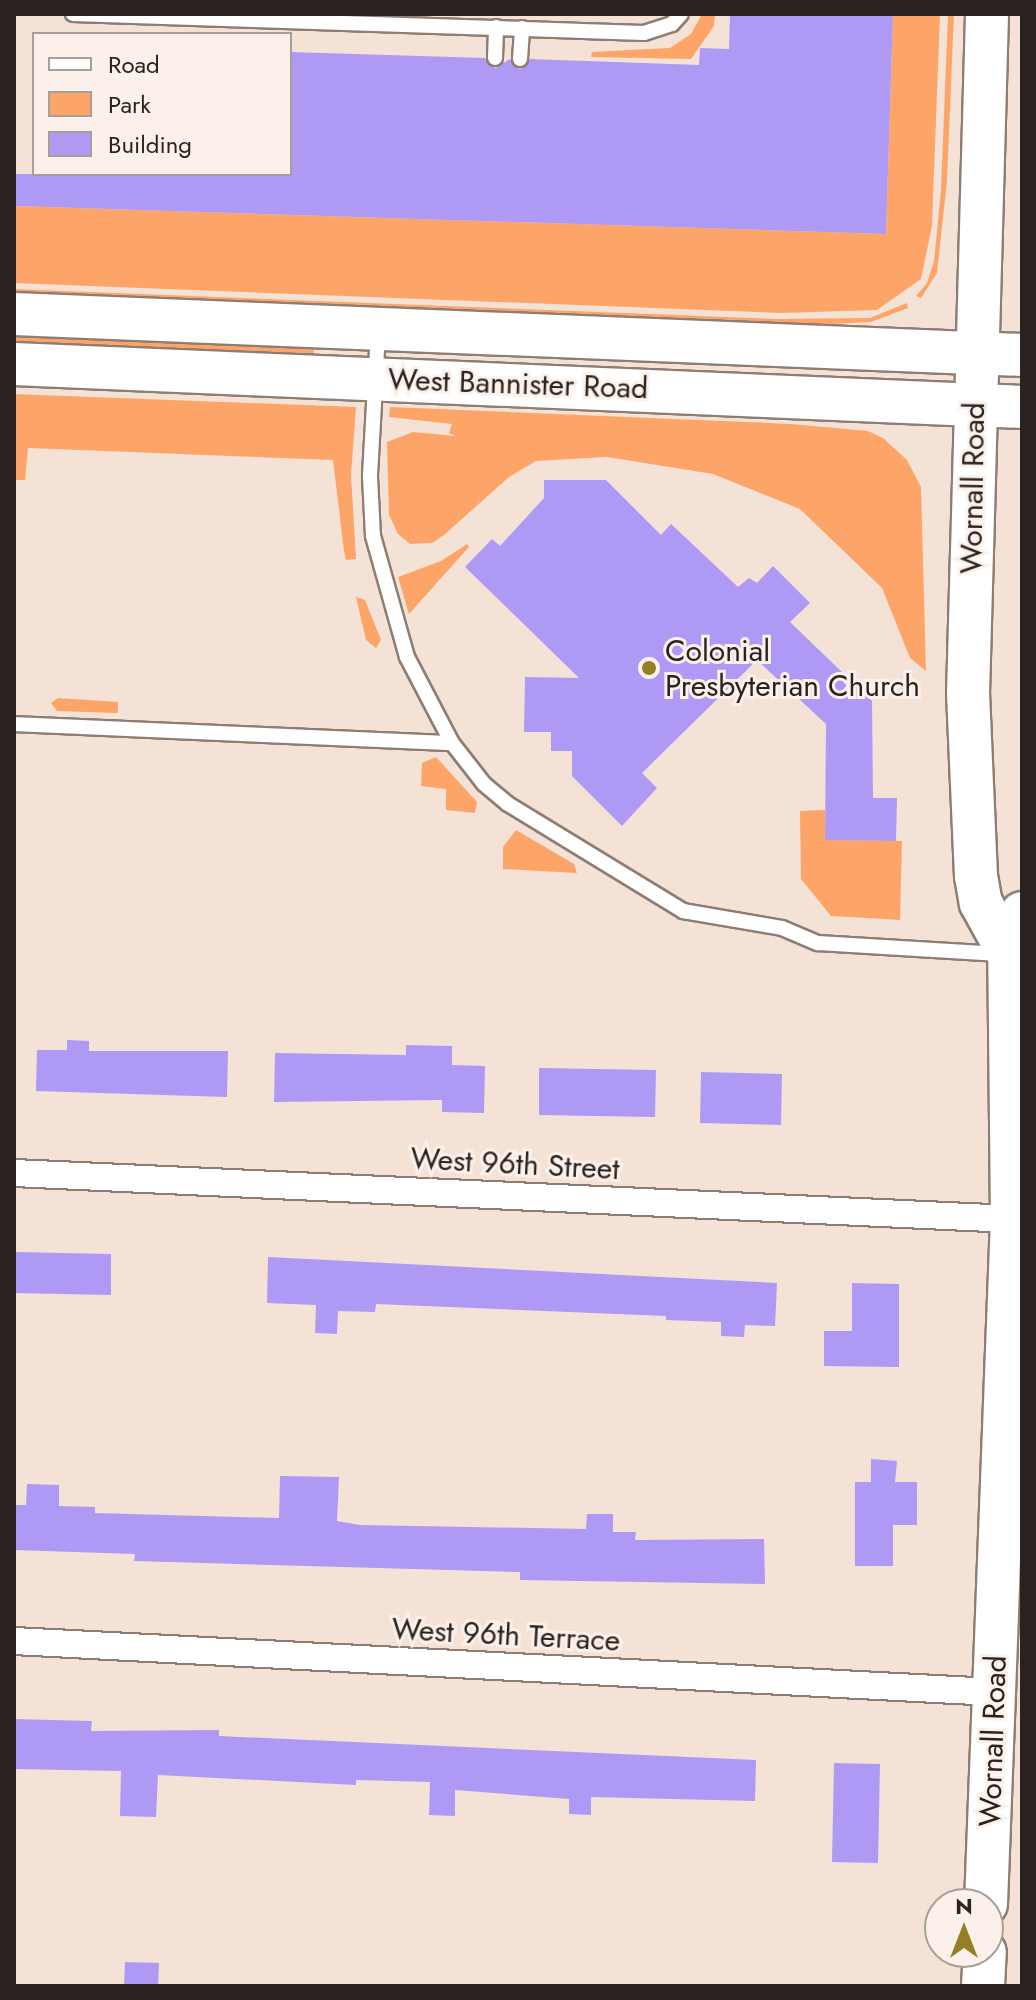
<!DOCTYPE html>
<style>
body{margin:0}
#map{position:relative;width:1036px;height:2000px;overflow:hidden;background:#f5e2d6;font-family:Jost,sans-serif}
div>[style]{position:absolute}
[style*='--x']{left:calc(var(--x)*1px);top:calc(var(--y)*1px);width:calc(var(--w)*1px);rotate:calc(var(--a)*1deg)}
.green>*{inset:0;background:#fda568}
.building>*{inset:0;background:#ae99f4}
.roads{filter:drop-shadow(2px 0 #8e7d72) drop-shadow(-2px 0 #8e7d72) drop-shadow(0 2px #8e7d72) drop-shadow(0 -2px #8e7d72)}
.service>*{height:14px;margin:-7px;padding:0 7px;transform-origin:7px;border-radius:7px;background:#fff}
.minor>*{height:26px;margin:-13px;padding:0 13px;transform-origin:13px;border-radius:13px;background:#fff}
.primary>*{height:42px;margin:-21px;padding:0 21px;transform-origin:21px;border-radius:21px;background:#fff}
.dots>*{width:22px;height:22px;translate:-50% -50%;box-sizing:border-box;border:4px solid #fcf1ea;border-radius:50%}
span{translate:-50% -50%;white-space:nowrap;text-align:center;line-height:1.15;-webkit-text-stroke:6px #fcf1ea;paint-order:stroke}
.street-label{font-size:30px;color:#29221e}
.poi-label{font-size:30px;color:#29221e}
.left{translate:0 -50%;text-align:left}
.frame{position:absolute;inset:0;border:16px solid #29221e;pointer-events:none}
.legend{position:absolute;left:32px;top:32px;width:260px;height:144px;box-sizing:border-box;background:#fcf1ea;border:2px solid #a89e98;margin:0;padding:10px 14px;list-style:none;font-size:24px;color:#29221e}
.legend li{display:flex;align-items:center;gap:16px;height:40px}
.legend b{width:40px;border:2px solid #a89e98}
.north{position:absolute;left:924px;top:1888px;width:80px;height:80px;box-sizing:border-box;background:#fcf1ea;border:2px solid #a89e98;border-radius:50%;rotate:0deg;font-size:22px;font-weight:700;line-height:32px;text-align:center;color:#29221e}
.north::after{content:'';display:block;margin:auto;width:28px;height:36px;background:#947f26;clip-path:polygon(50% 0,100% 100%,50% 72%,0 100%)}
</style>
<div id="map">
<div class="green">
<div style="clip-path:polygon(702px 14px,715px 14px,714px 26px,691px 59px,591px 57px,592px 52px,670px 48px,691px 34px)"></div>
<div style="clip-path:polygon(893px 14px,940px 14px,932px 226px,921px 279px,877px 310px,782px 313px,14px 283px,14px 206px,886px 234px)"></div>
<div style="clip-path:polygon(948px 14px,954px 14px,947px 181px,937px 273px,921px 298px,916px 296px,927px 283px,934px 261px,941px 190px)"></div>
<div style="clip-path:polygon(14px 289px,775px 319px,870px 318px,907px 303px,908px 308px,871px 322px,789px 326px,14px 295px)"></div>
<div style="clip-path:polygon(14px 331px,314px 345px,313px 359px,14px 347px)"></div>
<div style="clip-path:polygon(14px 394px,356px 407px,351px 475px,356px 559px,346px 560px,344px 551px,333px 460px,28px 448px,25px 480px,14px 480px)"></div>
<div style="clip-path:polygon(390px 407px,791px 424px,868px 431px,883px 438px,907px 460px,921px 487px,926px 671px,910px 658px,882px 588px,800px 509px,713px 474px,607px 457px,536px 461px,509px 477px,444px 535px,432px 543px,410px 544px,398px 534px,389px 515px,387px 442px,413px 432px,455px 436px,449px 433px,452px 424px,389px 417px)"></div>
<div style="clip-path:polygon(467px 544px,469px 547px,409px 614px,398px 577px,441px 561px)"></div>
<div style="clip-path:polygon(356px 597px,365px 600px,381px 640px,376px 648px,366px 640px)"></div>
<div style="clip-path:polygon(58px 698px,118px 702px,118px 713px,57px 711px,51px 703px)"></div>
<div style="clip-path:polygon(436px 757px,477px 802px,475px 813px,446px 810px,446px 789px,421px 786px,422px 763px)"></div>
<div style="clip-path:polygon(825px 810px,826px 840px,902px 841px,900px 920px,831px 916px,801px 879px,800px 811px)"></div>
<div style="clip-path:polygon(516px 830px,574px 864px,577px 873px,503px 869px,503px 847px)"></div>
</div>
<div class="building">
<div style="clip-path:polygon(730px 14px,893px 14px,886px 234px,14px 206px,14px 174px,290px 174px,290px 52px,485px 58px,495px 68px,510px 59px,520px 69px,530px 59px,699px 65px,700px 48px,729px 49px)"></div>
<div style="clip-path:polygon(544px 480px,606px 480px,661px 535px,671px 524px,738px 587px,749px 578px,757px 583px,773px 566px,810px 603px,790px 622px,872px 701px,873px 798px,897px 798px,896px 841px,825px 840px,826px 724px,757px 660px,642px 773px,657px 788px,622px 826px,572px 776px,572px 751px,551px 751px,551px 732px,524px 732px,525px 677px,579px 678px,465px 567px,492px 539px,500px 546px,544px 498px)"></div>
<div style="clip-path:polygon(67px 1040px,89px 1041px,89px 1051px,228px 1051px,227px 1097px,36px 1091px,37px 1050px,67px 1050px)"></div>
<div style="clip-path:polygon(406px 1045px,452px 1046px,452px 1065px,485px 1066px,484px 1113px,442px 1112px,442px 1100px,274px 1102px,275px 1053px,406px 1055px)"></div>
<div style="clip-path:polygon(539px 1068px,656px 1070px,655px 1117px,539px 1115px)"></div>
<div style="clip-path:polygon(701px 1072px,782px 1074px,781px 1125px,700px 1123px)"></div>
<div style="clip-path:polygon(14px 1252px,111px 1254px,111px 1295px,14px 1293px)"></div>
<div style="clip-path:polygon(268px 1257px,777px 1283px,775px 1326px,745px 1325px,744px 1337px,721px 1336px,721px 1322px,666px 1320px,666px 1316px,376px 1304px,375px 1312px,338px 1311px,337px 1334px,315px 1333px,316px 1305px,267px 1303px)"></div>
<div style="clip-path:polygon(852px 1283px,899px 1284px,899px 1367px,824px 1366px,824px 1331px,852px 1331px)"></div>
<div style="clip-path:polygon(871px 1459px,897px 1461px,895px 1482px,917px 1482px,917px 1525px,893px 1525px,893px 1566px,855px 1566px,855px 1482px,871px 1482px)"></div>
<div style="clip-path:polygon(280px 1476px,339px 1477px,337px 1521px,360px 1525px,586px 1529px,587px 1514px,613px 1514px,613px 1532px,636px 1532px,635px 1540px,764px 1539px,765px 1584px,520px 1580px,520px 1572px,134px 1561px,135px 1554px,14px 1550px,14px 1505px,26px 1505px,27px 1484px,59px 1485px,59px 1506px,95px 1507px,95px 1513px,279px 1518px)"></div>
<div style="clip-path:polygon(14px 1719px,92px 1721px,91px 1731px,219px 1730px,219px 1736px,756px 1760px,755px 1801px,591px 1797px,591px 1815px,569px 1814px,569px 1799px,455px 1790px,455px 1816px,429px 1815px,430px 1782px,356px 1780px,356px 1785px,158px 1775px,156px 1817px,120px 1816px,121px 1771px,14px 1769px)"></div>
<div style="clip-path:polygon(834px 1763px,880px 1764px,878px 1863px,832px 1862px)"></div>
<div style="clip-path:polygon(125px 1962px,159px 1963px,158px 1986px,124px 1986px)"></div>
</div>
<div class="roads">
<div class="service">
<div style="--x:73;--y:14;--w:571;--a:1.91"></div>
<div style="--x:644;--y:33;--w:29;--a:-18"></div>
<div style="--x:672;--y:24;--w:13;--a:-48"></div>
<div style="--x:495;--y:58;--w:31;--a:-88"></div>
<div style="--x:520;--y:59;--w:31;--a:-86"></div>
<div style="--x:378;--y:332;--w:145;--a:93.2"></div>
<div style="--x:370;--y:477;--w:59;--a:87.1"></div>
<div style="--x:373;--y:536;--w:126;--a:74.3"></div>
<div style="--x:407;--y:657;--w:97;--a:62.4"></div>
<div style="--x:14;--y:724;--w:438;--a:2.5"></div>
<div style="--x:452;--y:743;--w:52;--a:52"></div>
<div style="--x:484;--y:784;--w:31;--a:40"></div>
<div style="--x:508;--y:804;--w:205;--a:31.4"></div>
<div style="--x:683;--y:911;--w:100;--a:9.7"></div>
<div style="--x:782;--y:928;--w:39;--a:23"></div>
<div style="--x:818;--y:943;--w:182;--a:3.5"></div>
</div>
<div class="minor">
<div style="--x:14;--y:1173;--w:999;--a:2.64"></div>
<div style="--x:14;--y:1641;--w:981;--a:2.98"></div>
</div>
<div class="primary">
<div style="--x:987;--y:14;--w:679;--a:91.6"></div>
<div style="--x:968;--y:693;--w:183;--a:87.5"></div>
<div style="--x:976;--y:876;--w:27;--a:80"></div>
<div style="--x:981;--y:903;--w:58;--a:61.2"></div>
<div style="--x:14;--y:314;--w:1009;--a:2.33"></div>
<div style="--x:14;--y:364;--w:1009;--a:2.44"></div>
<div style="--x:986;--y:1904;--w:685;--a:-87.83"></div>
<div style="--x:1012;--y:1219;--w:265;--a:-90.6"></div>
<div style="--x:1009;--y:954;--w:43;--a:-72.4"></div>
<div style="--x:983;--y:1986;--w:34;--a:-87"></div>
</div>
</div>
<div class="dots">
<div style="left:649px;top:668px;background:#947f26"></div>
</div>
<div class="street-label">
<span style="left:518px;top:384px;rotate:2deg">West Bannister Road</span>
<span style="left:973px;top:488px;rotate:-89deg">Wornall Road</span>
<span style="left:515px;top:1164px;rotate:3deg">West 96th Street</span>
<span style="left:506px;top:1635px;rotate:3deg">West 96th Terrace</span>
<span style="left:993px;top:1741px;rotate:-88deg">Wornall Road</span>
</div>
<div class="poi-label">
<span class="left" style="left:665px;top:668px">Colonial<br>Presbyterian Church</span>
</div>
<div class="frame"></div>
<ul class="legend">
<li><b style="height:10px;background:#fff"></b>Road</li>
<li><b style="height:22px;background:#fda568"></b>Park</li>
<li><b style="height:22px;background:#ae99f4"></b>Building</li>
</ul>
<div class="north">N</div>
</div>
